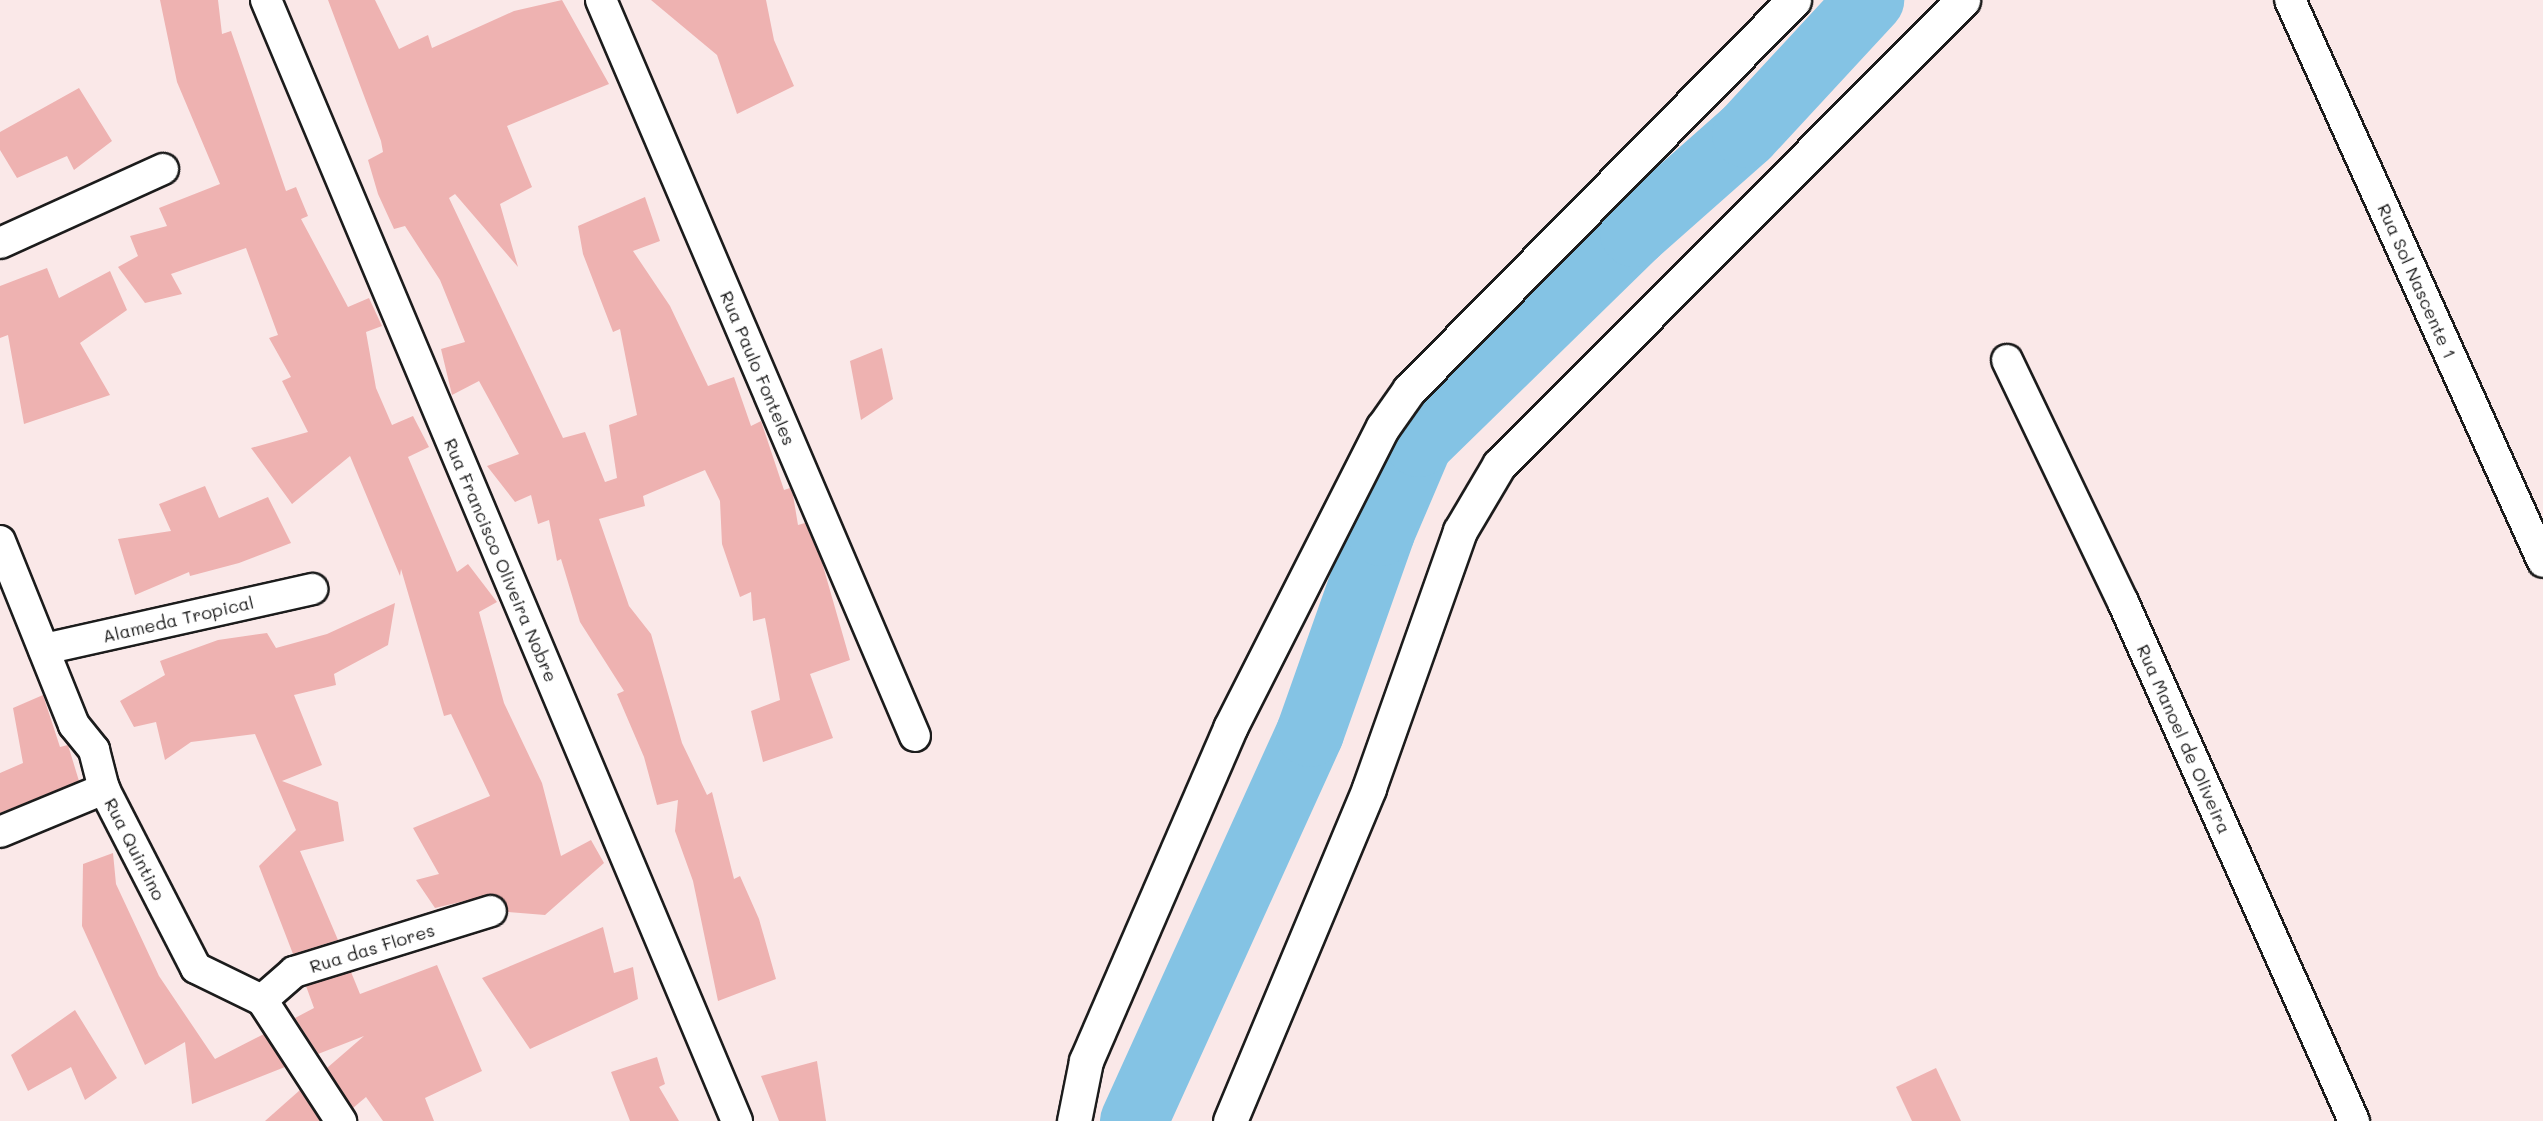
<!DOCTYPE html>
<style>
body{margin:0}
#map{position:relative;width:2543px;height:1121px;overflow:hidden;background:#fae8e8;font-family:Mali,sans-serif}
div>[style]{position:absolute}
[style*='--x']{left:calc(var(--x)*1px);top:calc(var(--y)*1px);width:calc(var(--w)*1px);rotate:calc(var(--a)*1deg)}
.river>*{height:68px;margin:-34px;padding:0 34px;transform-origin:34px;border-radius:34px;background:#84c3e4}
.building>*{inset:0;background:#eeb2b1}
.roads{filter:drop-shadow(2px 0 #1c1c1c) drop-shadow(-2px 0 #1c1c1c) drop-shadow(0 2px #1c1c1c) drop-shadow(0 -2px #1c1c1c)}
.minor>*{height:30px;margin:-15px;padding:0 15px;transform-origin:15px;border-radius:15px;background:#fff}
.tertiary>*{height:33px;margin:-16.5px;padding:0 16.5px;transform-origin:16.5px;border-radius:16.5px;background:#fff}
span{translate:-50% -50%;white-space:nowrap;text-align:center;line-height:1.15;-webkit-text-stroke:6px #fff;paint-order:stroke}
.street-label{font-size:18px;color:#1c1c1c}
</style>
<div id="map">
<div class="river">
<div style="--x:1134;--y:1121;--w:426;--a:-65.6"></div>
<div style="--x:1310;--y:733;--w:213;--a:-70.5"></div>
<div style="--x:1381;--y:532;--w:97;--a:-66.9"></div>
<div style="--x:1419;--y:443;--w:301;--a:-44.3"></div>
<div style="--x:1634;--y:233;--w:149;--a:-41.5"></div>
<div style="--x:1746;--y:134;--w:183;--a:-47.2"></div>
</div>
<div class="building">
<div style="clip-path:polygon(160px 0,218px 0,222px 34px,231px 31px,286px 191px,296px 187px,308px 216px,301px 219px,348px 307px,369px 298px,382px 326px,366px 332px,376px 388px,392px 425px,413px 416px,429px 447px,408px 457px,457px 572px,468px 564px,497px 602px,479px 612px,504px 703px,542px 783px,561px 856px,591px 840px,604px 863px,545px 915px,508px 912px,503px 899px,494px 894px,435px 908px,416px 880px,439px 874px,413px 828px,490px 796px,451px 714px,444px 716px,401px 569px,400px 576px,350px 456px,292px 504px,251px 448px,308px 432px,282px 381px,291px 377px,269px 338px,278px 335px,246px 248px,171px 274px,182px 294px,145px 303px,118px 267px,138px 256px,130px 236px,167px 226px,159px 208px,220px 184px,177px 82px)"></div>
<div style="clip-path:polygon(328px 0,375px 0,399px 49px,428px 35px,432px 48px,514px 11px,562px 0,609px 84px,507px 126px,532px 187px,500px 204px,518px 267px,455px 194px,449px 198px,563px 438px,585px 432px,605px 482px,617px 478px,609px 425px,637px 415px,620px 329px,613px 332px,583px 254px,578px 226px,645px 197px,660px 241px,633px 251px,670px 306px,708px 386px,734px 377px,751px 426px,761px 421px,784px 490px,790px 488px,793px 495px,798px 525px,805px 523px,821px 559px,850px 660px,810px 674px,833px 738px,763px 762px,751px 711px,780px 700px,765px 618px,753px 621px,751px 592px,740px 597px,722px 544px,720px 501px,705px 470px,643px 496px,645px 506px,599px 519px,629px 606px,651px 634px,682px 743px,707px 795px,712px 792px,734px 879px,740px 876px,759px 919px,776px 979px,718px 1001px,693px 881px,675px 831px,678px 800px,657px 805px,644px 757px,617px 694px,624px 691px,580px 622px,561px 559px,557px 561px,549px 520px,538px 524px,531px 495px,515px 502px,487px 466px,519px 454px,479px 381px,452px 395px,441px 349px,465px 342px,440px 280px,405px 226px,394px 229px,378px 194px,368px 160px,383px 152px,381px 141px)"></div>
<div style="clip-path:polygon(651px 0,766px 0,774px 40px,794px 86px,737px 114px,717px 55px)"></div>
<div style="clip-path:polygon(79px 88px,112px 141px,74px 170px,67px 156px,17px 178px,0 150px,0 132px)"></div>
<div style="clip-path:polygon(47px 268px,59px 298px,110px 271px,127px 310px,80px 343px,110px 395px,24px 424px,8px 335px,0 338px,0 286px)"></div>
<div style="clip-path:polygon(882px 348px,893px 399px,861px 420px,850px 361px)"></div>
<div style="clip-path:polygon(205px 486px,219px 518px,268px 497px,291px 543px,239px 563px,190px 576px,189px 572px,135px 595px,118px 539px,171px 531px,159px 504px)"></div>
<div style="clip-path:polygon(395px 603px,388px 645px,334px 674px,336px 685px,294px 695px,322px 765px,282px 781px,338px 802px,344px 841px,300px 851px,338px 940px,293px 954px,259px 866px,296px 830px,255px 734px,191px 742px,165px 760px,156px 722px,134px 727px,120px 701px,165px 675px,160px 661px,218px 640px,267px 633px,276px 648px,327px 634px)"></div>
<div style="clip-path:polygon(43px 695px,60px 747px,68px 745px,79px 781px,0 813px,0 773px,23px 763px,13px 708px)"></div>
<div style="clip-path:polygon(113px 853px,116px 884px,159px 976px,215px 1059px,264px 1034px,285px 1067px,192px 1104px,185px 1042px,145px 1065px,82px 926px,83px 864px)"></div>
<div style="clip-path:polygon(603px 927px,614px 973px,633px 967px,638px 999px,530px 1049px,482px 978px)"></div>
<div style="clip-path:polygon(437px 965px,482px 1071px,425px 1098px,434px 1121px,383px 1121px,366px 1097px,353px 1108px,327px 1068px,364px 1036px,318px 1054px,295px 1018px,314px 1008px,306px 986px,351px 972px,360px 994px)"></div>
<div style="clip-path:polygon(75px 1010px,117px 1078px,85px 1100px,71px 1067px,28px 1091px,11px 1055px)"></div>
<div style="clip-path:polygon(657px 1057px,665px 1084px,659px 1087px,679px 1121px,630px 1121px,611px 1072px)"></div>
<div style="clip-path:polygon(817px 1061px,826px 1121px,779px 1121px,761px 1076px)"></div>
<div style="clip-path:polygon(1936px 1068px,1961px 1121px,1912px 1121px,1896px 1087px)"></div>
<div style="clip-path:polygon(300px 1090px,320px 1121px,265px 1121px)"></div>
</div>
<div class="roads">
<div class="minor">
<div style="--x:266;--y:0;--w:1216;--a:67.21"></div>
<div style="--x:601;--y:0;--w:800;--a:66.9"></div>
<div style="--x:2290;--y:0;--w:616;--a:65.76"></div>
<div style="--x:0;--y:243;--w:179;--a:-24.4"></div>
<div style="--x:2007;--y:360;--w:268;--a:64.4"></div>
<div style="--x:2123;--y:602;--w:568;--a:66.01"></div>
<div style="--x:0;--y:541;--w:198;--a:68.1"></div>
<div style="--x:74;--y:725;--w:32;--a:51"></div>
<div style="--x:94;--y:750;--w:40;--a:75.6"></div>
<div style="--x:104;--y:789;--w:201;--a:62.8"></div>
<div style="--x:196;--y:968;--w:73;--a:25.9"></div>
<div style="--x:262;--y:1000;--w:145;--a:56.9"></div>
<div style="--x:44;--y:649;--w:275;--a:-12.6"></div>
<div style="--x:0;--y:832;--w:113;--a:-22.5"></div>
<div style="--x:262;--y:1000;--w:43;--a:-41.2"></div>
<div style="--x:294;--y:972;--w:206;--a:-17.2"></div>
</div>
<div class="tertiary">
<div style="--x:1074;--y:1121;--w:61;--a:-78.7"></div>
<div style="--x:1086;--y:1061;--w:363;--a:-66.6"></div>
<div style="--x:1230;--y:728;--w:338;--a:-63.1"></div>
<div style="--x:1383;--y:427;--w:45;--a:-54.9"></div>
<div style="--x:1409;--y:390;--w:548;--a:-45.37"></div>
<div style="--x:1230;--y:1121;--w:361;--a:-67.3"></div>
<div style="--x:1369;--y:788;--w:273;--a:-70.5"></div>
<div style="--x:1460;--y:531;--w:77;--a:-59.4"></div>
<div style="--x:1499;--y:465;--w:657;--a:-45.06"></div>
</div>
</div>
<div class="street-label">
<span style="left:2417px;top:281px;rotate:66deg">Rua Sol Nascente 1</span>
<span style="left:758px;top:368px;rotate:67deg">Rua Paulo Fonteles</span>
<span style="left:501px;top:560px;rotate:67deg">Rua Francisco Oliveira Nobre</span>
<span style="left:178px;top:619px;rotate:-13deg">Alameda Tropical</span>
<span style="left:2184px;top:739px;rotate:66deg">Rua Manoel de Oliveira</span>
<span style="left:135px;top:849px;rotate:63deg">Rua Quintino</span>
<span style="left:372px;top:948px;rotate:-17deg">Rua das Flores</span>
</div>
</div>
